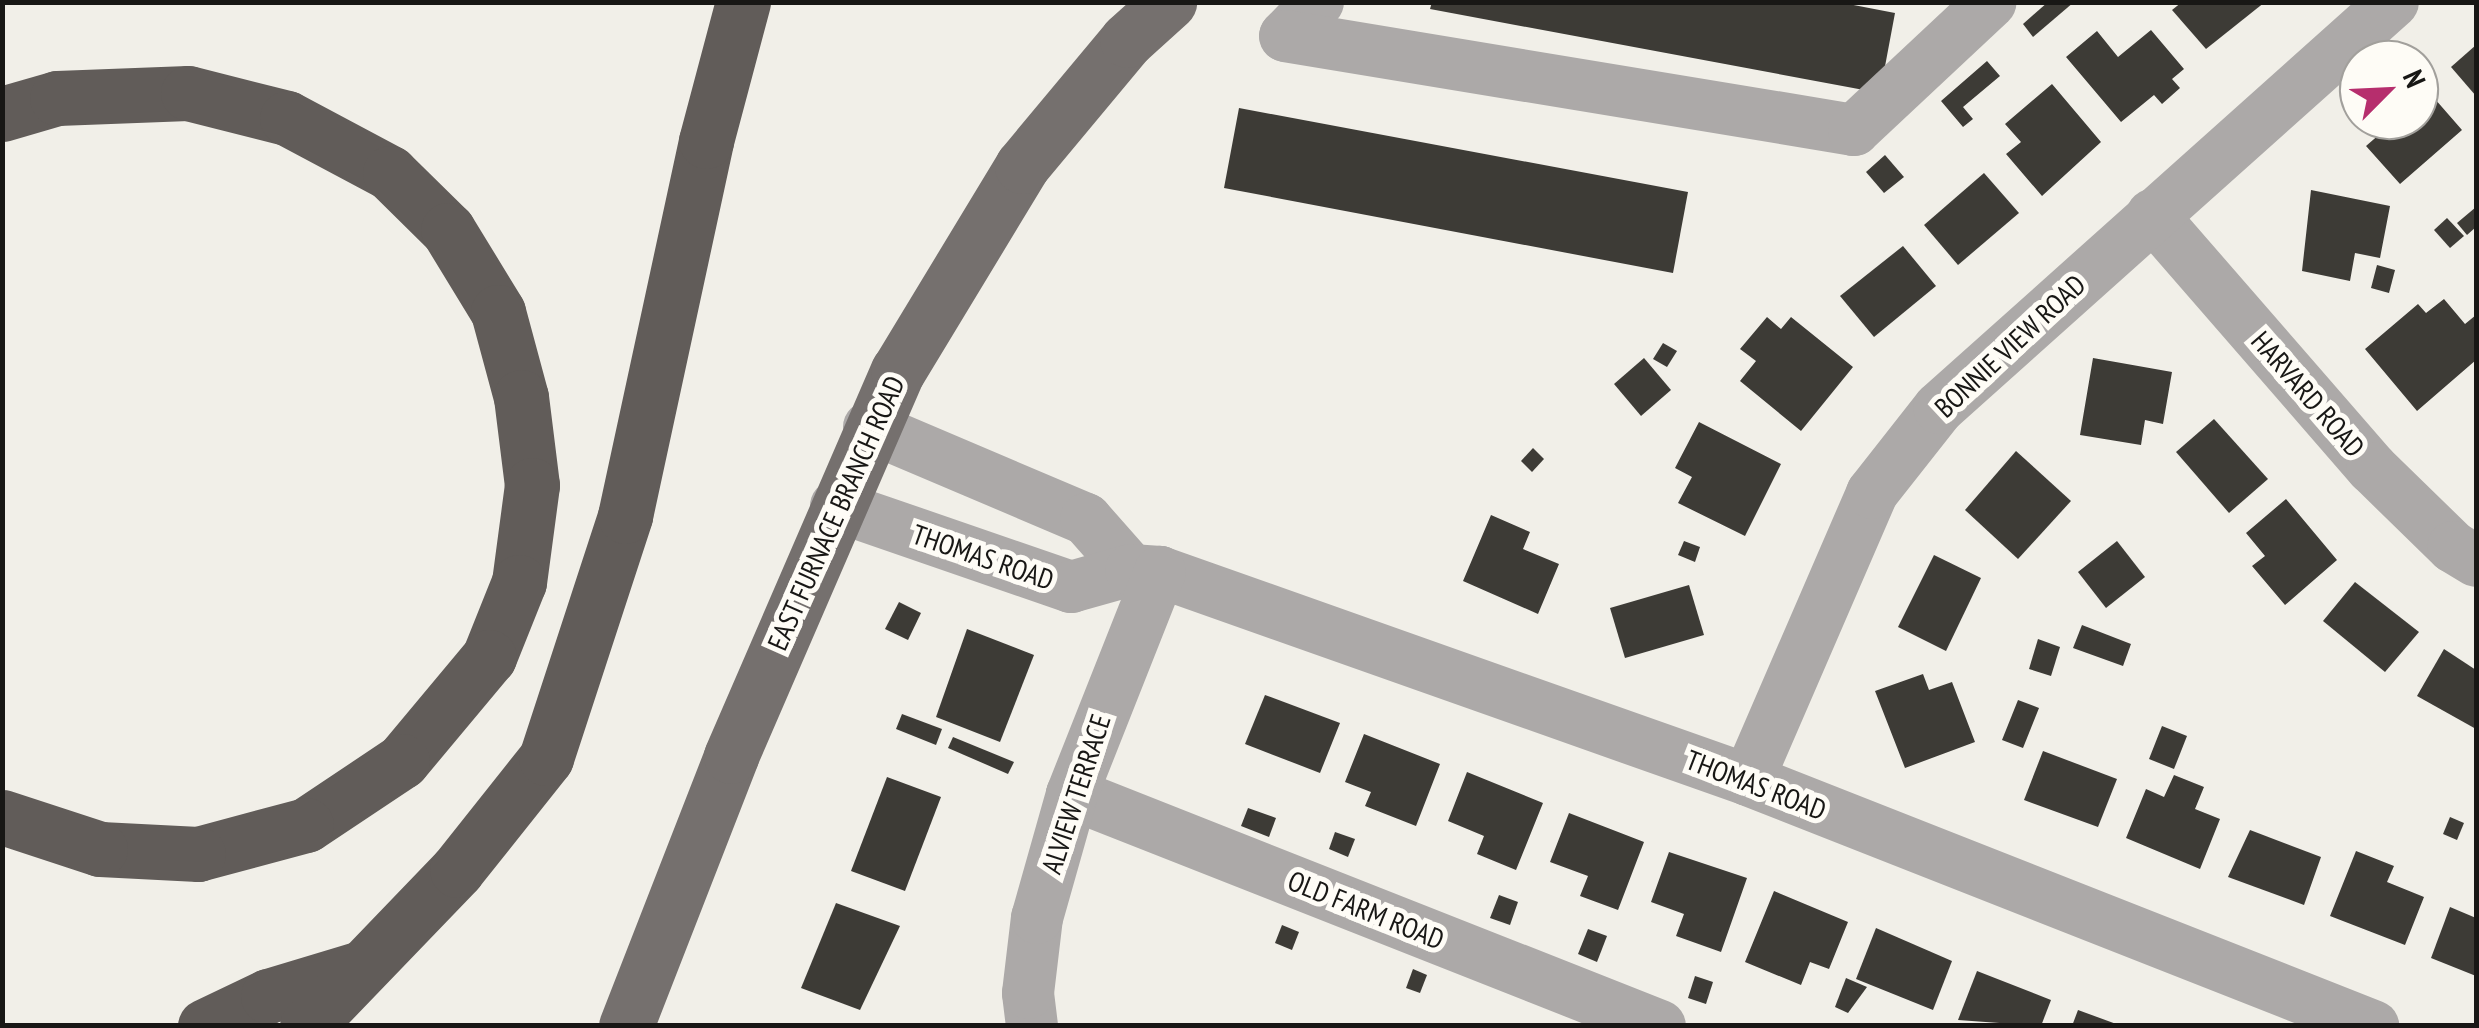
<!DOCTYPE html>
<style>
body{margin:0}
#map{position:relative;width:2479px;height:1028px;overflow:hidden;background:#f1efe8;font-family:"PT Sans Narrow",sans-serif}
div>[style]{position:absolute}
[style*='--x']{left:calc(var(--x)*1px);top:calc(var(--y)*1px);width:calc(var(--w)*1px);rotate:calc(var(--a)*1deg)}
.building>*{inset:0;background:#3d3b36}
.minor>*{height:52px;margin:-26px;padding:0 26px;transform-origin:26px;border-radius:26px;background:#aca9a8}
.major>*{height:55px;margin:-27.5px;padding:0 27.5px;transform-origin:27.5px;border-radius:27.5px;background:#75706e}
.highway>*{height:55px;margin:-27.5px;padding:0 27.5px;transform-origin:27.5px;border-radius:27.5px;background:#615c59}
span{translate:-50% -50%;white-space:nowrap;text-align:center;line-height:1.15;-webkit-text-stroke:10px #fefcf6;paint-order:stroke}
.street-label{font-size:28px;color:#181715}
.frame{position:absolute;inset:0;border:5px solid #181715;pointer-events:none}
.north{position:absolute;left:2339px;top:40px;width:100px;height:100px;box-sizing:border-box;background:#fefcf6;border:2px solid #a2a09c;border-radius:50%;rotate:66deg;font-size:28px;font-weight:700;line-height:40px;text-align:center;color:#181715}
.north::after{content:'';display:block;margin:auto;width:35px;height:45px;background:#b62e6d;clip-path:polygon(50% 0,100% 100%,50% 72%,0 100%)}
</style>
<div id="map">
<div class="building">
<div style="clip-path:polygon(1432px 2px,1838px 2px,1895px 13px,1880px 93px,1430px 9px)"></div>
<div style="clip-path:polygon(2048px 2px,2074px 2px,2033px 37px,2023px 24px)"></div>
<div style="clip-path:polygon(2182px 2px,2265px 2px,2206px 49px,2172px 10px)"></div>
<div style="clip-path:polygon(2151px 30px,2184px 69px,2172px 79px,2180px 88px,2162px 104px,2154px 95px,2121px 122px,2066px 57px,2097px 31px,2118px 57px)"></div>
<div style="clip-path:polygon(2476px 45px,2476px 96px,2451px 67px)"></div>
<div style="clip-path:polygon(1987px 61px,2000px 76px,1963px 107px,1973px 119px,1963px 127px,1941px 101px)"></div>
<div style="clip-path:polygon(2052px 84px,2101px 142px,2042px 196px,2006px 154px,2021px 142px,2005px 124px)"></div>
<div style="clip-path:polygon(2428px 91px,2462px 130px,2400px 184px,2366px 146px,2396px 120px,2419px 120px,2419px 99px)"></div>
<div style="clip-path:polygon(1239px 108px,1688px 192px,1673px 273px,1224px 188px)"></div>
<div style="clip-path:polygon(1885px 155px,1904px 177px,1884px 193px,1866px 172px)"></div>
<div style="clip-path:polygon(1984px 173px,2019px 213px,1958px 265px,1924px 225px)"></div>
<div style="clip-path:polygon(2311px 190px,2390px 206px,2380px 258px,2355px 253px,2350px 281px,2302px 271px)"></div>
<div style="clip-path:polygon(2476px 207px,2476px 227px,2467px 235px,2457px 223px)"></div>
<div style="clip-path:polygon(2447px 218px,2464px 236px,2450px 248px,2434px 230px)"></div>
<div style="clip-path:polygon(1903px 246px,1936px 286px,1874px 337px,1840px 296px)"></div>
<div style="clip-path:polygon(2377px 265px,2395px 270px,2389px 293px,2371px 288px)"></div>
<div style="clip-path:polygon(2444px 299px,2465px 324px,2476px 315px,2476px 360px,2417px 411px,2365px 349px,2418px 304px,2426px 313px)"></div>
<div style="clip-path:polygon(1767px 317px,1781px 329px,1791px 317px,1853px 367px,1801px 431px,1740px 381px,1756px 361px,1740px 349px)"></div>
<div style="clip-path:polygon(1663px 343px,1677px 351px,1667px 367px,1653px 359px)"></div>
<div style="clip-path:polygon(1644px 358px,1671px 390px,1641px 416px,1614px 384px)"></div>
<div style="clip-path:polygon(2093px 358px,2172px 372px,2163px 424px,2145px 420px,2141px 445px,2080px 435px)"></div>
<div style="clip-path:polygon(2214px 419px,2268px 479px,2229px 513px,2176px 452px)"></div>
<div style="clip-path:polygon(1699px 422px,1781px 464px,1745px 536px,1678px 503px,1692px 477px,1675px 468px)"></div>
<div style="clip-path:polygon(1533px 448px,1544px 459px,1532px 472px,1521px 461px)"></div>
<div style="clip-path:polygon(2016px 451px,2071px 501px,2018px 559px,1965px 510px)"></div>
<div style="clip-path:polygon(2286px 499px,2337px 560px,2285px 605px,2252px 566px,2265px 556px,2246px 533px)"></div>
<div style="clip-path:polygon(1491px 515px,1530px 532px,1523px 549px,1559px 564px,1538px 614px,1463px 581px)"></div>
<div style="clip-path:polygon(1684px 541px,1700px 547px,1695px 562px,1678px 555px)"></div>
<div style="clip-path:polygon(2117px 541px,2145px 577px,2106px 608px,2078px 572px)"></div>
<div style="clip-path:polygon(1934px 555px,1981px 578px,1946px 651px,1898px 627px)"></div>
<div style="clip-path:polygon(2355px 582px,2419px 632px,2385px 672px,2323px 621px)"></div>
<div style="clip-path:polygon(1689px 585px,1704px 635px,1625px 658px,1610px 608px)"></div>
<div style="clip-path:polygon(899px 602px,921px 613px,908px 640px,885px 629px)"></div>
<div style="clip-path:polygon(2082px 625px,2131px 644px,2123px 666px,2073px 648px)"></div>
<div style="clip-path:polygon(967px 629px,1034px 655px,1000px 742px,936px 717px)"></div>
<div style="clip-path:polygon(2038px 639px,2060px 647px,2051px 676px,2029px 669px)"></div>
<div style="clip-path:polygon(2444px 649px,2476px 670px,2476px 729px,2417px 696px)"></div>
<div style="clip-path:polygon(1923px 674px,1929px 690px,1952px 682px,1975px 742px,1905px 768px,1875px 691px)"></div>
<div style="clip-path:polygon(1265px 695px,1340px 723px,1320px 773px,1245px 744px)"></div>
<div style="clip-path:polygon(2018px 700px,2039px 708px,2023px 748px,2002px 740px)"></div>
<div style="clip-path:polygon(902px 714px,942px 729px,936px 745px,896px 729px)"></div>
<div style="clip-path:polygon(2162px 726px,2187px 736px,2174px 769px,2149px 759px)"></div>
<div style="clip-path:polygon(1364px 734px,1440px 764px,1416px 826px,1365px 806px,1371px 792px,1345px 782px)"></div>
<div style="clip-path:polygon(953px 737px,1014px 762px,1008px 774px,948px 748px)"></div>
<div style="clip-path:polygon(2043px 751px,2117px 779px,2098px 827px,2024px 800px)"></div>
<div style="clip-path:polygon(1467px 772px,1543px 803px,1516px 870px,1477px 854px,1484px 836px,1448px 821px)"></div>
<div style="clip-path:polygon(2174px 775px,2204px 787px,2195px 809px,2220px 819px,2200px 869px,2126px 838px,2146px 789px,2164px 797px)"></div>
<div style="clip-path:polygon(887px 777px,941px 797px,905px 891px,851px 871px)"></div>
<div style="clip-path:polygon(1248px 808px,1276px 818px,1269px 837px,1241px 826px)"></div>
<div style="clip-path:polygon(1569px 813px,1644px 842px,1618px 910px,1580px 896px,1588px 876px,1550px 862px)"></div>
<div style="clip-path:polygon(2450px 817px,2464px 823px,2457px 840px,2443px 834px)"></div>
<div style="clip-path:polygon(2250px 830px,2321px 857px,2304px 905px,2228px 877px)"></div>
<div style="clip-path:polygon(1335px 832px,1355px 839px,1348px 857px,1329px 849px)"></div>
<div style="clip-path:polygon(2356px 851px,2394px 866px,2387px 882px,2424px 897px,2405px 945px,2330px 916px)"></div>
<div style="clip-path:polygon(1669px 852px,1747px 878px,1721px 952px,1676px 936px,1684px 914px,1651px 902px)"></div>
<div style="clip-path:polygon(1774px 891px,1848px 922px,1829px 969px,1810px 962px,1801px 985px,1745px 962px)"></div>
<div style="clip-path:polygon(1499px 895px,1518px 902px,1510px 925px,1490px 918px)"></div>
<div style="clip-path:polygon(836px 903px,900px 926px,860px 1010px,801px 988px)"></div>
<div style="clip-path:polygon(2450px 907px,2476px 918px,2476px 976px,2431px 958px)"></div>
<div style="clip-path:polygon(1282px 925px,1299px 932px,1292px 950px,1275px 943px)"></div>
<div style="clip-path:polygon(1876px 928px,1952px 961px,1933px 1010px,1856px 979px)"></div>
<div style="clip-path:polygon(1588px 929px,1607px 936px,1597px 962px,1578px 954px)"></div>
<div style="clip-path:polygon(1413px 969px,1427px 975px,1420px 993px,1406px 988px)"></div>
<div style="clip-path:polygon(1977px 971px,2051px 1000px,2041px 1026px,1958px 1020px)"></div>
<div style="clip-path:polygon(1695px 976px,1713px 982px,1706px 1004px,1688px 998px)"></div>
<div style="clip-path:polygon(1846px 978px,1867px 987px,1848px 1013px,1835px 1007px)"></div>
<div style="clip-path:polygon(2078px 1010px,2119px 1025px,2119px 1026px,2072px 1026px)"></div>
</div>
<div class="minor">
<div style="--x:1318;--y:2;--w:47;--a:134.1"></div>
<div style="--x:1285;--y:36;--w:577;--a:9.38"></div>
<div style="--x:1854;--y:130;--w:187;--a:-43.1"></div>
<div style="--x:2152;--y:215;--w:335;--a:49"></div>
<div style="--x:2372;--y:468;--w:113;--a:44.3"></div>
<div style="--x:2453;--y:547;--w:27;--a:31"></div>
<div style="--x:869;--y:427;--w:236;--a:23"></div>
<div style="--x:1086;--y:519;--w:68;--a:48.6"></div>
<div style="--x:836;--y:506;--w:249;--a:19"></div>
<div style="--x:1071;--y:587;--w:62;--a:-15.8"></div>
<div style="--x:1131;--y:570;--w:29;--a:4"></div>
<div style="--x:1160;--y:572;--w:624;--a:19.48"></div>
<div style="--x:1748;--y:780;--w:672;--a:21.48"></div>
<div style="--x:1748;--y:780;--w:313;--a:-66.6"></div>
<div style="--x:1872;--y:493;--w:108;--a:-51.8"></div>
<div style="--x:1939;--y:408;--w:609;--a:-41.81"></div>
<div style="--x:1072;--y:794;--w:632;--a:21.53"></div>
<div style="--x:1032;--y:1026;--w:33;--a:-97"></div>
<div style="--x:1028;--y:993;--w:76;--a:-83.2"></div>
<div style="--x:1037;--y:918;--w:129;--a:-74.2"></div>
<div style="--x:1072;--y:794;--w:239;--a:-68.4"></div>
</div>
<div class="major">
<div style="--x:626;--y:1026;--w:290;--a:-68.7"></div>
<div style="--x:731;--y:756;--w:420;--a:-66.6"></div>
<div style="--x:898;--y:371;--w:240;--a:-58.8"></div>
<div style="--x:1022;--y:166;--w:164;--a:-50.2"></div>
<div style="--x:1127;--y:40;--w:57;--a:-42.1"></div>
</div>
<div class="highway">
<div style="--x:2;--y:114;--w:57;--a:-16.2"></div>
<div style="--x:57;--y:98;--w:131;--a:-2.2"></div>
<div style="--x:188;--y:93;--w:102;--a:14.2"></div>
<div style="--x:287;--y:118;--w:117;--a:28.1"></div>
<div style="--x:390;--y:173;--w:81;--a:44.5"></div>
<div style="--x:448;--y:230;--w:96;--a:58.6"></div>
<div style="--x:498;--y:312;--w:88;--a:74.9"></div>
<div style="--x:521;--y:397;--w:89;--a:82.9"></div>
<div style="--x:532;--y:485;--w:98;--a:97.6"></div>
<div style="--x:519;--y:582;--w:81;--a:111.8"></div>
<div style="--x:489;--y:657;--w:136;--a:129.9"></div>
<div style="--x:402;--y:761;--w:115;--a:146.3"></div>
<div style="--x:306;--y:825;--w:112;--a:165"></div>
<div style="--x:198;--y:854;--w:98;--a:-177.1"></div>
<div style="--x:100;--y:849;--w:103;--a:-161.9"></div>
<div style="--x:205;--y:1026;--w:70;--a:-25.5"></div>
<div style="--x:268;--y:996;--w:97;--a:-16.8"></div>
<div style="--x:307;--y:1026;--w:216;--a:-46.1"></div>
<div style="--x:457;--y:870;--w:143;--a:-51.5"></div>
<div style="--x:546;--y:758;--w:255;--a:-71.9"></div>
<div style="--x:625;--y:516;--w:384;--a:-77.8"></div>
<div style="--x:706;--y:141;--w:144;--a:-75.1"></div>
</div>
<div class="street-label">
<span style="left:2010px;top:346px;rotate:-43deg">BONNIE VIEW ROAD</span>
<span style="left:2308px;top:394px;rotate:49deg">HARVARD ROAD</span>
<span style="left:836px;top:513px;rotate:-66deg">EAST FURNACE BRANCH ROAD</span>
<span style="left:983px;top:557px;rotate:19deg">THOMAS ROAD</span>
<span style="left:1756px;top:785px;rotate:21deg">THOMAS ROAD</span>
<span style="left:1076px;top:794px;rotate:-72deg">ALVIEW TERRACE</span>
<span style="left:1366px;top:910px;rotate:22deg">OLD FARM ROAD</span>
</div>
<div class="frame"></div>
<div class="north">N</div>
</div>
